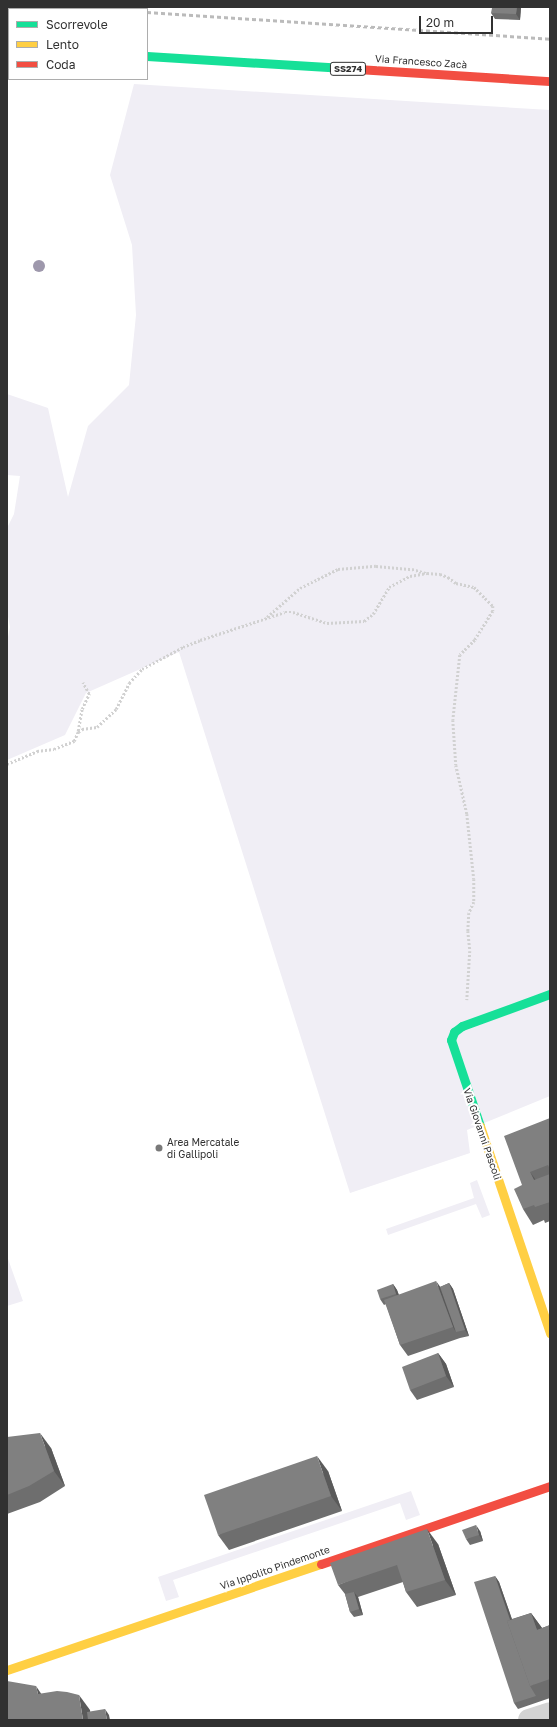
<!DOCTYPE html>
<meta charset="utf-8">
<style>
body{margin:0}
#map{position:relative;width:557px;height:1727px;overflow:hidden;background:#fff;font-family:"Golos Text",sans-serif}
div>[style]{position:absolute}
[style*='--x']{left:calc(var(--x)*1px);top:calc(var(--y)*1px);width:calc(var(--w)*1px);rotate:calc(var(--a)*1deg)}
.green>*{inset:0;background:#f0eef5}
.path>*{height:2.5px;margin-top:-1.25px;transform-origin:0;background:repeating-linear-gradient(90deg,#d1d1d1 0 2px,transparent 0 4px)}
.street>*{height:22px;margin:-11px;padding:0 11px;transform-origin:11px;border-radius:11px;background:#d3d3d3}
.fast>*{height:9px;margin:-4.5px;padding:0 4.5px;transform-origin:4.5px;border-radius:4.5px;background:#16e098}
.slow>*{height:9px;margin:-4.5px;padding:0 4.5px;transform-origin:4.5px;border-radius:4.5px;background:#ffcf43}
.jam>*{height:9px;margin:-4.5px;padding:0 4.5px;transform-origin:4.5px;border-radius:4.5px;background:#f24e42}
.rail>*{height:3px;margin-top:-1.5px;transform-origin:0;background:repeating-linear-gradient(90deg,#bbb 0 4px,transparent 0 7px)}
.trees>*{width:12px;height:12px;margin:-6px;border-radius:50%;background:#9e98ac}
.wall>*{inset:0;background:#6e6e6e}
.shaded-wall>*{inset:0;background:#5a5a5a}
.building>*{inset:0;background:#808080}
.dots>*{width:11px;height:11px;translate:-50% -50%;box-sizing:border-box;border:2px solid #fff;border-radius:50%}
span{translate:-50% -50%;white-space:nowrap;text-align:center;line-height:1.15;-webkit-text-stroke:4px #fff;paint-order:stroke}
.shield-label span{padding:1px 3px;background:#fff;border:1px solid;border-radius:3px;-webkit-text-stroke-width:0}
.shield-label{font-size:9px;color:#313131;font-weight:700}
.street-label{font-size:10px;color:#313131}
.poi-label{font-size:10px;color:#313131}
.left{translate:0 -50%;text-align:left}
.frame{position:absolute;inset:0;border:8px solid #313131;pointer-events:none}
.legend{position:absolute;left:8px;top:8px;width:140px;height:72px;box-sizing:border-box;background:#fff;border:1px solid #adadad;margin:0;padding:5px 7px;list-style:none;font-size:12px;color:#313131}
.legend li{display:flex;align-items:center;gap:8px;height:20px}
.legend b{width:20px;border:1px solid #adadad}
.scale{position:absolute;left:419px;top:16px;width:74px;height:18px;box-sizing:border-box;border:2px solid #313131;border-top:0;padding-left:5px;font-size:12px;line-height:14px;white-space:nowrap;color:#313131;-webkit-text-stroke:3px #fff;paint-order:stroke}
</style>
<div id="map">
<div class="green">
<div style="clip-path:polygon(134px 84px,550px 110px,550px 1096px,467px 1130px,470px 1153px,350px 1193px,179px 652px,86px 693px,65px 735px,7px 760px,7px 642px,10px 627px,7px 611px,7px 528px,14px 514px,20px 476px,7px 475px,7px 394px,48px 408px,68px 497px,88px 426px,129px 385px,136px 315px,132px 245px,110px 175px)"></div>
<div style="clip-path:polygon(477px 1180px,490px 1215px,482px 1218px,476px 1204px,388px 1235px,386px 1229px,474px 1198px,470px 1183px)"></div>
<div style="clip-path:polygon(7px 1256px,23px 1301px,7px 1306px)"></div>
<div style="clip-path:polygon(411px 1491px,420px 1515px,406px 1520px,400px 1503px,173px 1580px,179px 1597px,166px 1601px,158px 1577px)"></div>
</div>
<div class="path">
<div style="--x:267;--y:617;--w:44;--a:-41.3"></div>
<div style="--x:300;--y:588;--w:42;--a:-26.6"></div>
<div style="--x:338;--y:569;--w:38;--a:-5"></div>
<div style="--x:376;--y:566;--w:36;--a:5"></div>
<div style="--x:412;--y:569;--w:15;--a:16"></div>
<div style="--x:78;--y:731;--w:22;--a:-80"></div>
<div style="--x:82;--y:709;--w:17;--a:-65"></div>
<div style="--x:89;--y:694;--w:13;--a:-119"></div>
<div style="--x:7;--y:764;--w:33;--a:-23"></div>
<div style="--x:37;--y:751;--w:17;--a:-7"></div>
<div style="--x:54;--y:749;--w:22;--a:-22"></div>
<div style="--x:74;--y:741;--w:10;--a:-66"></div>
<div style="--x:78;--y:732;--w:5;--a:-37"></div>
<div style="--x:82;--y:729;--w:15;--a:-8"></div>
<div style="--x:97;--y:727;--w:26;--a:-43"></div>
<div style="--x:116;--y:709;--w:29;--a:-63"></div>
<div style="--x:129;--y:683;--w:19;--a:-47"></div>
<div style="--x:142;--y:669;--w:47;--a:-28.2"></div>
<div style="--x:183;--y:647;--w:18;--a:-22"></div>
<div style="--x:200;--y:640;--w:89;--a:-18.2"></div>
<div style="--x:285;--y:612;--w:8;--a:0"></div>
<div style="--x:293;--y:612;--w:36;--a:18"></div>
<div style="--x:327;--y:623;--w:37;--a:-3"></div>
<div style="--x:364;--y:621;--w:11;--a:-38"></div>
<div style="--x:373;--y:614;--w:31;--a:-59"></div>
<div style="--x:389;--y:587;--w:24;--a:-28"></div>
<div style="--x:410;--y:576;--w:17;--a:-10"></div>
<div style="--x:427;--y:573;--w:13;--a:4"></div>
<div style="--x:440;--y:574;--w:9;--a:21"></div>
<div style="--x:448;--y:577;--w:10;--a:37"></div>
<div style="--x:456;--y:583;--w:18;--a:13"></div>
<div style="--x:474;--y:587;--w:27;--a:45"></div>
<div style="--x:493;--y:606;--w:5;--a:90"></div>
<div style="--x:493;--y:611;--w:34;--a:122"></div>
<div style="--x:475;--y:640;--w:21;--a:135"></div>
<div style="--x:460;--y:655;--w:65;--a:96.1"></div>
<div style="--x:453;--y:720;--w:45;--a:86.2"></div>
<div style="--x:456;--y:765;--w:50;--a:77.3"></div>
<div style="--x:467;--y:814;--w:65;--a:83.9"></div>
<div style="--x:474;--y:879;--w:23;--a:90"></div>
<div style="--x:474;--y:902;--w:12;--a:114"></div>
<div style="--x:469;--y:913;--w:18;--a:93"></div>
<div style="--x:468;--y:931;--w:20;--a:84"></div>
<div style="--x:470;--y:951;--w:49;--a:93.5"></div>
</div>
<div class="street">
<div style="--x:529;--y:1720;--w:22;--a:-18"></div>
</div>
<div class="fast">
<div style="--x:7;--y:48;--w:2;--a:0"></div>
<div style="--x:147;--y:56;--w:210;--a:3.5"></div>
<div style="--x:480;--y:1126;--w:91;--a:-108.6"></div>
<div style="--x:451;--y:1040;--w:9;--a:-69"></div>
<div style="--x:454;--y:1032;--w:10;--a:-37"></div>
<div style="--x:462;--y:1026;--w:94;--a:-20"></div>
</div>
<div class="slow">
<div style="--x:480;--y:1126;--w:219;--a:71.3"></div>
<div style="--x:7;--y:1670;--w:331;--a:-18.7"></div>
</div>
<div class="jam">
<div style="--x:357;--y:69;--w:193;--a:3.6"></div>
<div style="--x:321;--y:1564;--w:242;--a:-18.8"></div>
</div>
<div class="rail">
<div style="--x:63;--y:7;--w:32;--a:4"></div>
<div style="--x:147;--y:12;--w:404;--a:3.8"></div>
</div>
<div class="trees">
<div style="left:39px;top:266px"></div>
</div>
<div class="wall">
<div style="clip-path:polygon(521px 7px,520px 20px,495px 19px,491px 13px)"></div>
<div style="clip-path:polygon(550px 1118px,550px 1221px,545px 1223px,544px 1220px,533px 1225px,523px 1209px,522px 1185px)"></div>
<div style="clip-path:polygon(449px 1283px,453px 1289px,469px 1336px,460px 1338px,408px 1356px,400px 1345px,386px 1304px,384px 1305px,380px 1299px,393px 1284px,397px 1290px,399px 1295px,440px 1287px)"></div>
<div style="clip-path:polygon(438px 1353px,446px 1364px,454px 1387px,417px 1400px,410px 1390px)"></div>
<div style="clip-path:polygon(7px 1437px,51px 1448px,65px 1486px,40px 1502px,7px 1514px)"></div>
<div style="clip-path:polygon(328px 1471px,342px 1511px,229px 1550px,218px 1535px)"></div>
<div style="clip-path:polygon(480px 1531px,483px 1541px,470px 1545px,466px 1539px)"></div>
<div style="clip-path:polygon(438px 1544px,456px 1595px,417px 1607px,406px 1592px,403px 1582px,358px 1597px,363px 1615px,354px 1617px,350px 1612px,345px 1594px,338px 1585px)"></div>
<div style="clip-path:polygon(495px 1576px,499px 1582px,512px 1619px,531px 1613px,542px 1628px,550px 1625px,550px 1698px,518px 1709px,514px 1703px)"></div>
</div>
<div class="shaded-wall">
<div style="clip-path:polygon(517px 7px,521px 7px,520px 20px,516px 14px)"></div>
<div style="clip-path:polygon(530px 1172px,541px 1187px,534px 1180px)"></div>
<div style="clip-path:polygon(436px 1281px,444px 1292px,456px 1332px,453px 1327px)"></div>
<div style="clip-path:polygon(449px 1283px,453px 1289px,469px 1336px,465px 1330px)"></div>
<div style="clip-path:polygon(393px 1284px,397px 1290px,400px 1299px,396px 1294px)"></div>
<div style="clip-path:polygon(438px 1353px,446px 1364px,454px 1387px,446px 1376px)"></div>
<div style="clip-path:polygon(40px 1433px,51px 1448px,65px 1486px,54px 1471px)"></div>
<div style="clip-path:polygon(317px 1456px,328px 1471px,342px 1511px,331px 1496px)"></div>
<div style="clip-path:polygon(476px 1525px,480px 1531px,483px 1541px,479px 1535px)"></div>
<div style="clip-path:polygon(427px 1529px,438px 1544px,456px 1595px,445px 1580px)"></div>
<div style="clip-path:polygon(495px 1576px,499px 1582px,534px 1684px,533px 1685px)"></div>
<div style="clip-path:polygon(354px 1592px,358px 1597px,363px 1615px,359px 1609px)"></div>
<div style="clip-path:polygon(531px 1613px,542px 1628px,537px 1630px)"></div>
<div style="clip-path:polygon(36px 1686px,46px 1701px,38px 1694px)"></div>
<div style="clip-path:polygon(79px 1695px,90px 1710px,91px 1720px,83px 1720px)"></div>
<div style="clip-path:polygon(105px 1709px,109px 1715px,110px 1720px,107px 1720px)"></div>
</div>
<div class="building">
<div style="clip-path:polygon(497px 7px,517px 7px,516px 14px,491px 13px,492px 8px)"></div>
<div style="clip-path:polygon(550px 1118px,550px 1169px,548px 1165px,530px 1172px,534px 1180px,550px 1174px,550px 1198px,549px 1199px,550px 1202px,535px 1207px,534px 1205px,523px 1209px,514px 1189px,522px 1185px,504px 1136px)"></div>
<div style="clip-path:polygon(436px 1281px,453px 1327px,400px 1345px,384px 1300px)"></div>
<div style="clip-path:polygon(449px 1283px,465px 1330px,456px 1332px,440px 1287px)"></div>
<div style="clip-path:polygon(393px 1284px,396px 1294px,380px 1299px,377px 1290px)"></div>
<div style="clip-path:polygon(438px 1353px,446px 1376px,410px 1390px,402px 1367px)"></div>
<div style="clip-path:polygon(40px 1433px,54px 1471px,29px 1486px,7px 1495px,7px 1437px)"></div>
<div style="clip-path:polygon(317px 1456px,331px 1496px,218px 1535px,204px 1495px)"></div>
<div style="clip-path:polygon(476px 1525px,479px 1535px,466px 1539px,462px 1530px)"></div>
<div style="clip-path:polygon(427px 1529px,445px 1580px,406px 1592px,397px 1565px,338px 1585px,330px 1563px)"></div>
<div style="clip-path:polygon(495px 1576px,510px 1620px,507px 1621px,530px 1686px,536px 1696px,514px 1703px,474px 1582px)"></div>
<div style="clip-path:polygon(354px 1592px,359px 1609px,350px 1612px,345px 1594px)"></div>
<div style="clip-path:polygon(531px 1613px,537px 1630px,550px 1625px,550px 1679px,530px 1686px,507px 1621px)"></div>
<div style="clip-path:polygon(7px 1681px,36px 1686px,38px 1694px,57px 1691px,67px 1692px,79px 1695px,83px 1720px,7px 1720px)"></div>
<div style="clip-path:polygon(105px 1709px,107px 1720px,88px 1720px,87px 1712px)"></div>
</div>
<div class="dots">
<div style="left:159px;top:1148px;background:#797979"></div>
</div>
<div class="shield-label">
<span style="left:348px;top:69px">SS274</span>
</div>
<div class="street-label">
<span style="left:421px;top:62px;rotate:4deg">Via Francesco Zacà</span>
<span style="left:482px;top:1134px;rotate:71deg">Via Giovanni Pascoli</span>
<span style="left:275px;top:1568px;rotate:-19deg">Via Ippolito Pindemonte</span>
</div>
<div class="poi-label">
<span class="left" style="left:167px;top:1148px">Area Mercatale<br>di Gallipoli</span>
</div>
<div class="frame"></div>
<ul class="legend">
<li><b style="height:5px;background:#16e098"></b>Scorrevole</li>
<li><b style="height:5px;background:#ffcf43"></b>Lento</li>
<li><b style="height:5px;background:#f24e42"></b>Coda</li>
</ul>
<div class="scale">20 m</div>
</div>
